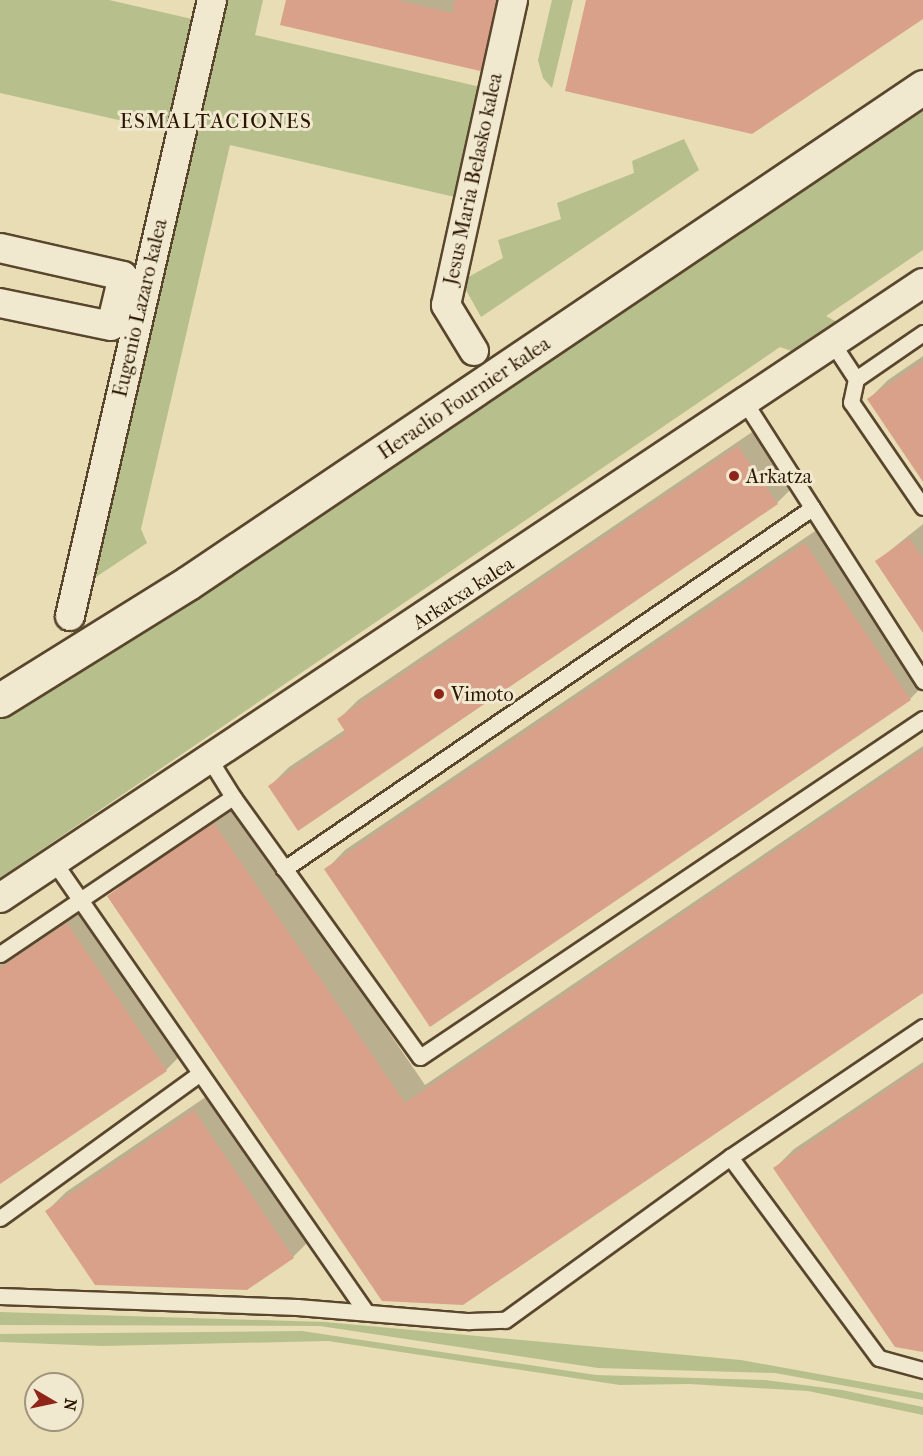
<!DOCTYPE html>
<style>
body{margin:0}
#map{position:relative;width:923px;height:1456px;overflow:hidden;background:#e9ddb5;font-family:"IM FELL French Canon",serif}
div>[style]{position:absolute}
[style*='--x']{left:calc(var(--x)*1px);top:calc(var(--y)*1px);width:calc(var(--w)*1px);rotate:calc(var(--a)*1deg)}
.green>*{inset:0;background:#b7c08d}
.shadow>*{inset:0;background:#0003}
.building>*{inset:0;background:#daa18a}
.roads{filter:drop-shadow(2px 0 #59462d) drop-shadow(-2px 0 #59462d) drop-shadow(0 2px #59462d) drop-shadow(0 -2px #59462d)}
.lane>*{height:15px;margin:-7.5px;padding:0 7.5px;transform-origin:7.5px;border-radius:7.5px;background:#f1e9cf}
.street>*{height:28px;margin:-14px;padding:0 14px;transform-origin:14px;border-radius:14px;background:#f1e9cf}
.secondary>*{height:33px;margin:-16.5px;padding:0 16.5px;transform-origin:16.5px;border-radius:16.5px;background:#f1e9cf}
.dots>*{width:16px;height:16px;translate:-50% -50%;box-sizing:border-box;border:3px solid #f1e9cf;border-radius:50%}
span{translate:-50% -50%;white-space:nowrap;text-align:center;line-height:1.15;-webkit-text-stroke:6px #f1e9cf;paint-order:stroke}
.street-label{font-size:20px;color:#291400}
.poi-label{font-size:20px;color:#291400}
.left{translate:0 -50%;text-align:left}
.neighbourhood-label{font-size:21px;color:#291400;letter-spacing:1.5px}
.north{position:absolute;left:24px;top:1372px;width:60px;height:60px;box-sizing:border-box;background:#f1e9cf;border:2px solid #a1947c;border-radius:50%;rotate:99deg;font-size:16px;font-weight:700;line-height:24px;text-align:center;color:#291400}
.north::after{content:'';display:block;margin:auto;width:21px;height:27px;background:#8f2418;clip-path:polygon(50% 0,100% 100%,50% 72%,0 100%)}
</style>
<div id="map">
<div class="green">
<div style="clip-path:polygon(0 0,109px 0,214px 24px,220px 0,263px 0,255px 35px,485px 88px,459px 198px,230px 145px,141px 529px,147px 543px,84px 585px,189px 136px,0 93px)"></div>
<div style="clip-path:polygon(552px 0,573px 0,552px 88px,543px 78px,538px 60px)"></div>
<div style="clip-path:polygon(923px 104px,923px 250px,826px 316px,839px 323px,797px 353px,780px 347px,0 878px,0 714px)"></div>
<div style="clip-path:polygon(684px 139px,699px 170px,481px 317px,461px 281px,503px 258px,498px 240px,561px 219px,557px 203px,634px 173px,632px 161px)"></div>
<div style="clip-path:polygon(0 1312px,325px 1322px,741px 1360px,923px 1393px,923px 1400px,775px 1373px,598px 1368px,320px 1326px,0 1325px)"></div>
<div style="clip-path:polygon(302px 1331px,596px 1375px,765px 1380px,842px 1390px,923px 1407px,923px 1415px,808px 1391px,689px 1384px,620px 1385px,328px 1341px,102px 1346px,0 1342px,0 1334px)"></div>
</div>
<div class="shadow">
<div style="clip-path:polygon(287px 0,516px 0,503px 57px)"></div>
<div style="clip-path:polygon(923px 356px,923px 479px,869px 399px,888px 380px)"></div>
<div style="clip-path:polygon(758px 428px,796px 484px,777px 503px,270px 786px,289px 767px,346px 729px,339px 719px,358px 700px)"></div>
<div style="clip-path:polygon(923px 524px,923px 630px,877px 561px)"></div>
<div style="clip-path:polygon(824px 525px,923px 686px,910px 699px,326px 870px,345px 850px)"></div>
<div style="clip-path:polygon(923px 746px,923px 991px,463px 1303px,109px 897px,128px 878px,234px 805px,425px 1085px)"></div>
<div style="clip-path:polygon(87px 905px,185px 1051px,166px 1070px,0 1182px,0 964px)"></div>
<div style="clip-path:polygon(923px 1062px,923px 1351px,775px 1168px,794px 1149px)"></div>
<div style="clip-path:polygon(213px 1092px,312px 1238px,293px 1257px,47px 1211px,66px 1192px)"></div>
</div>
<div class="building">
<div style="clip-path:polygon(286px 0,396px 0,452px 13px,455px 0,506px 0,489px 73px,280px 25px)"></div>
<div style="clip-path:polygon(586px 0,923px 0,923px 19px,752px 134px,565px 91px)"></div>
<div style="clip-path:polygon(923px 361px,923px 482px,867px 399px)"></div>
<div style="clip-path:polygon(738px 446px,778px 504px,298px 831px,268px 786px,346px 733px,337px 719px)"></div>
<div style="clip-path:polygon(909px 538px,923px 558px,923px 633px,875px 561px)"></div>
<div style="clip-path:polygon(805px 543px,911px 700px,430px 1027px,324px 869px)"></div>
<div style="clip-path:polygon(923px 750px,923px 993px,463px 1305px,382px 1301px,107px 896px,214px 823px,405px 1103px)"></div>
<div style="clip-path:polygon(67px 923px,167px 1071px,0 1184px,0 968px)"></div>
<div style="clip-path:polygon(923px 1066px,923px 1352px,895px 1347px,773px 1168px)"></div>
<div style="clip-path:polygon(194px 1110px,294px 1258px,247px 1290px,95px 1285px,45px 1211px)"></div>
</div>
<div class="roads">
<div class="lane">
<div style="--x:833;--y:344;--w:42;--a:56.7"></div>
<div style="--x:856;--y:379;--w:81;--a:-34.5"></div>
<div style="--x:856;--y:379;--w:24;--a:102"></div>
<div style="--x:851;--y:402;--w:127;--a:55.6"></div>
<div style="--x:746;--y:404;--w:329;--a:57.4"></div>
<div style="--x:210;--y:760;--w:44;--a:58.1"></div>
<div style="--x:54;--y:862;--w:548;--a:55.27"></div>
<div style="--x:284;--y:869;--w:640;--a:-34.36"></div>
<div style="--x:0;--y:954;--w:281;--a:-34"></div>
<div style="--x:233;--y:797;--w:320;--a:54.3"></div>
<div style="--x:420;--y:1057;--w:606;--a:-33.9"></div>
<div style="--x:923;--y:1027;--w:233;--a:146"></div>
<div style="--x:730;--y:1157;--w:250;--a:53.5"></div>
<div style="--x:879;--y:1358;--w:46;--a:15.3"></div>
<div style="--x:0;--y:1218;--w:246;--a:-35.9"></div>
<div style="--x:0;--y:1296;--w:297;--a:2.1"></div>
<div style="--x:297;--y:1307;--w:173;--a:4.7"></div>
<div style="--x:469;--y:1321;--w:36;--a:-2"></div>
<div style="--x:505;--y:1320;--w:278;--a:-35.9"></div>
</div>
<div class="street">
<div style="--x:0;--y:248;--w:126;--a:12.8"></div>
<div style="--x:123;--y:276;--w:51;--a:103.5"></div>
<div style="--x:111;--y:326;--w:113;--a:-168.3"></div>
<div style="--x:474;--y:351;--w:54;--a:-121.3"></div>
<div style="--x:446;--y:305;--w:312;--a:-77.6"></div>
<div style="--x:70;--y:616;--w:632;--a:-77.02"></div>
<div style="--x:0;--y:898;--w:1109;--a:-33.68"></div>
</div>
<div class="secondary">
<div style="--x:0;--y:700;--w:221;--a:-31.9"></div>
<div style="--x:188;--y:583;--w:887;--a:-34.01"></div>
</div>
</div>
<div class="dots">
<div style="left:734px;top:476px;background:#8f2418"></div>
<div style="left:439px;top:694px;background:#8f2418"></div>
</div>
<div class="street-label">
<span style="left:473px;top:179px;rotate:-78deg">Jesus Maria Belasko kalea</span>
<span style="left:140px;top:308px;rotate:-77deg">Eugenio Lazaro kalea</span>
<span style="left:464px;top:398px;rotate:-34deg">Heraclio Fournier kalea</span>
<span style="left:463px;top:593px;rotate:-33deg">Arkatxa kalea</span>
</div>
<div class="poi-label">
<span class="left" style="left:746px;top:476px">Arkatza</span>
<span class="left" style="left:451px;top:694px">Vimoto</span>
</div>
<div class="neighbourhood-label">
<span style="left:216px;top:121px">ESMALTACIONES</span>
</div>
<div class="north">N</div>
</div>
